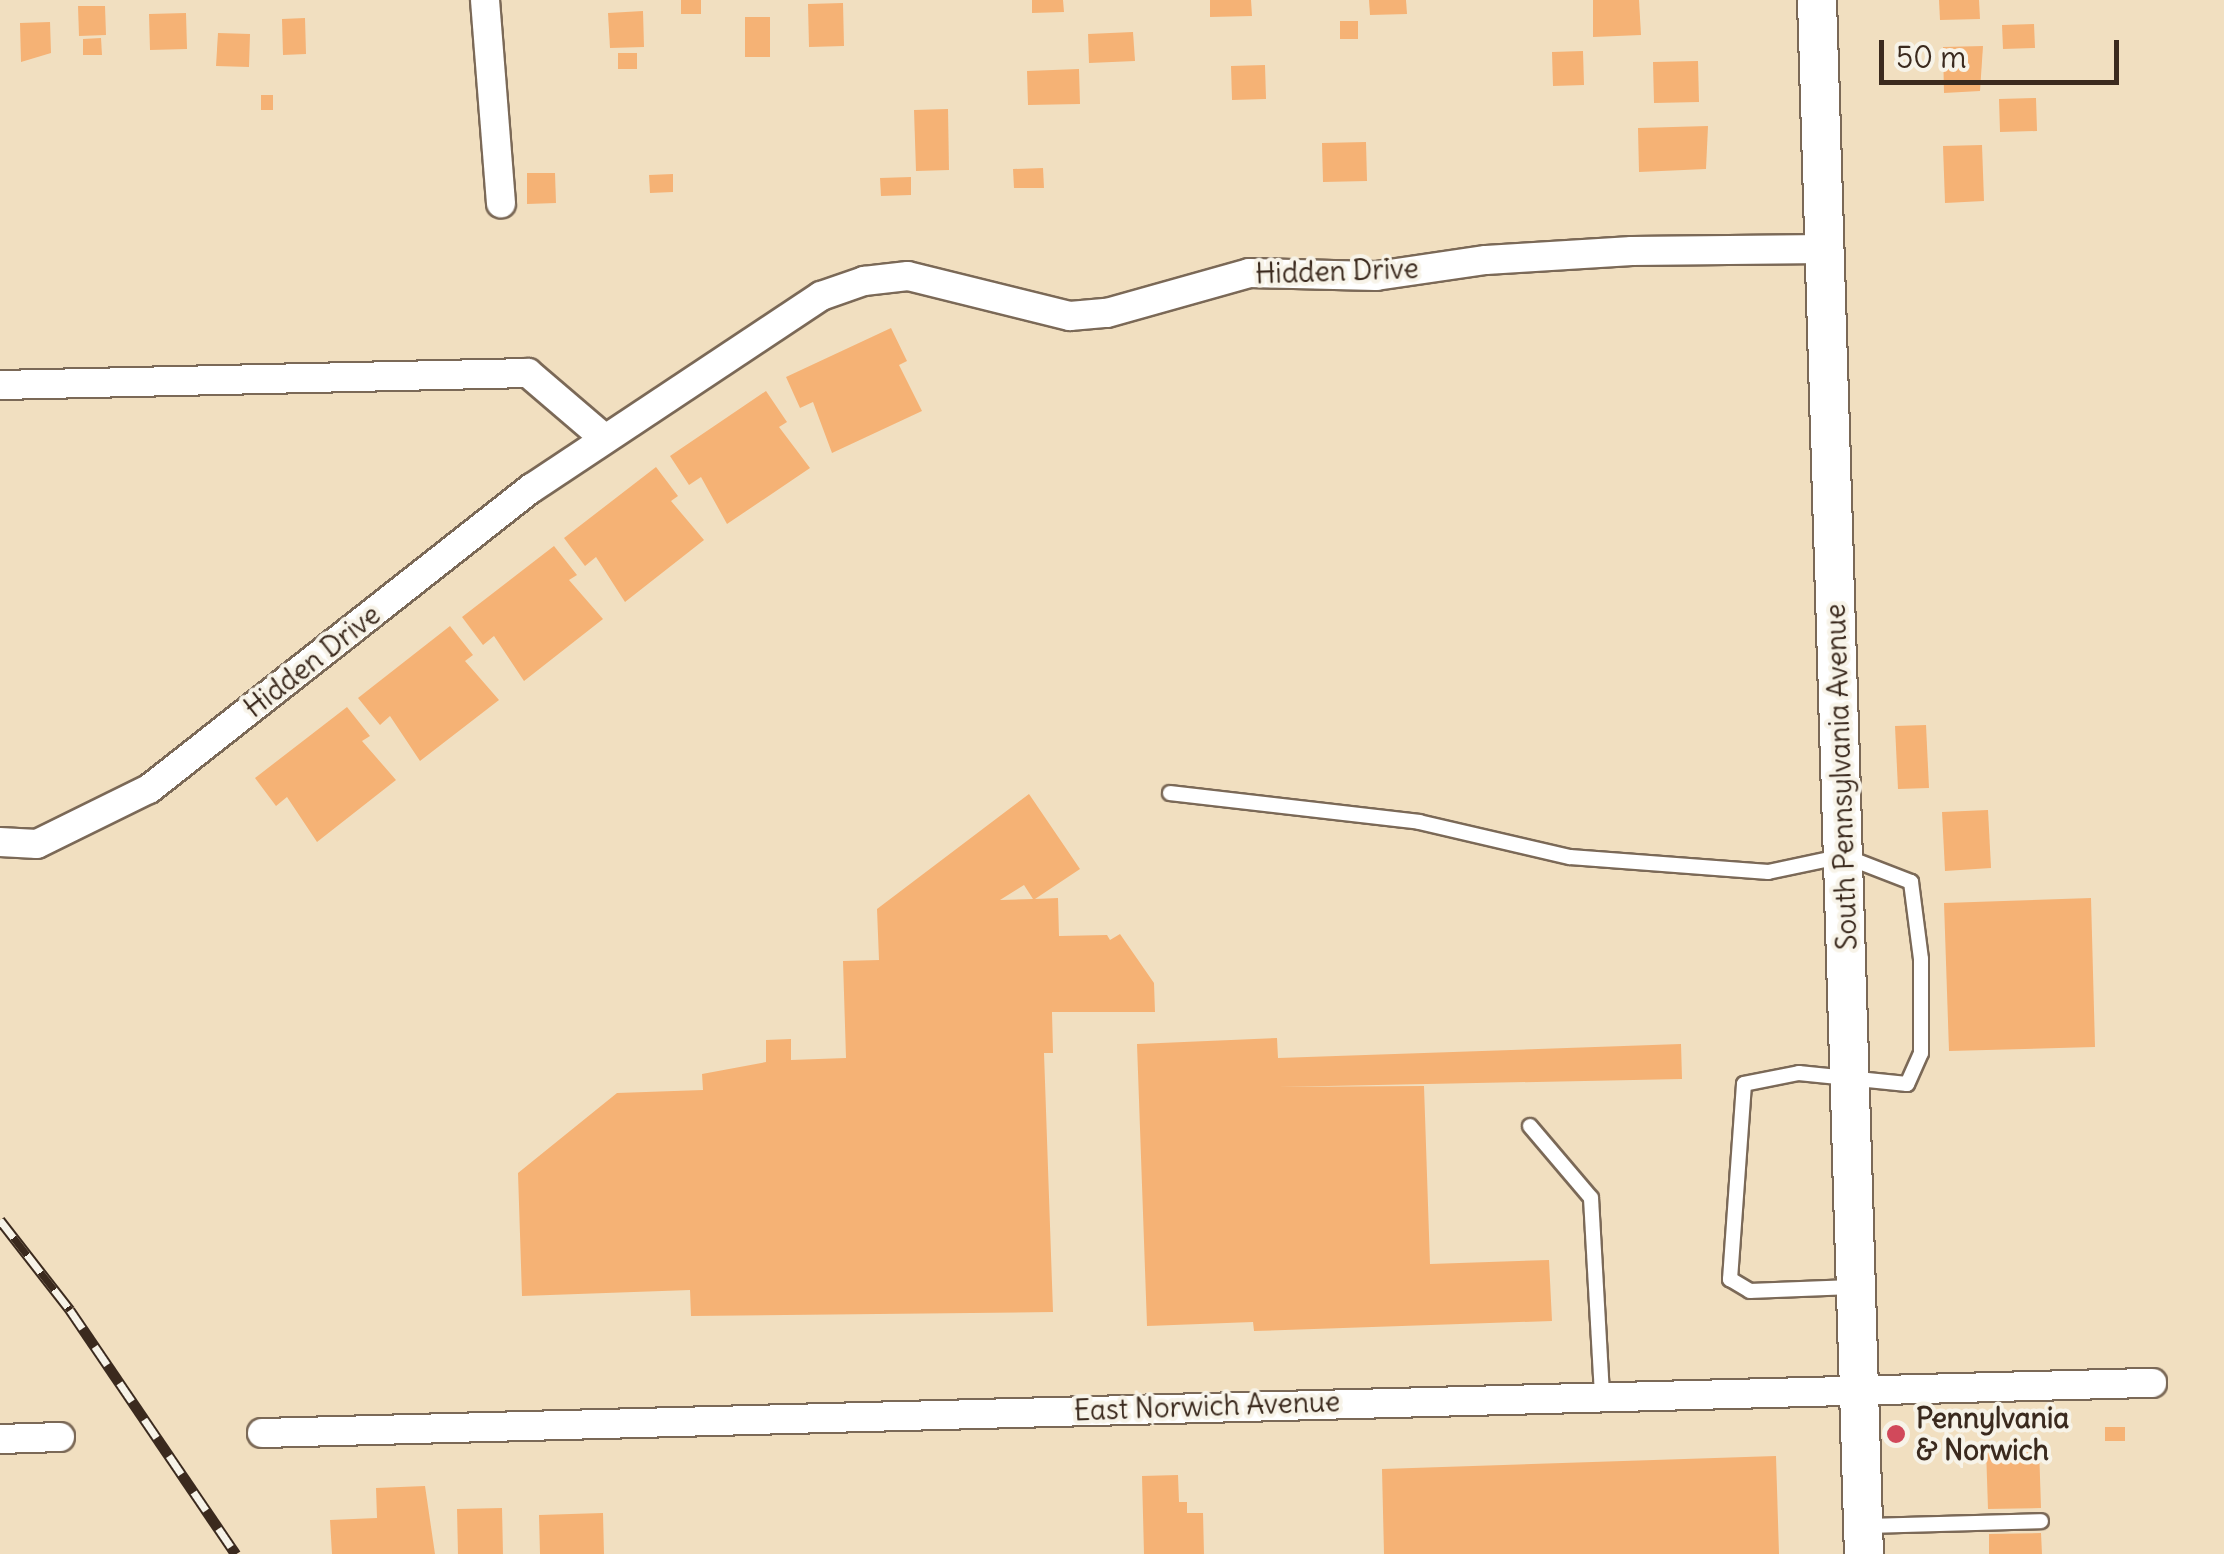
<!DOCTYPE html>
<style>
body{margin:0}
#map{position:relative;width:2224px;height:1554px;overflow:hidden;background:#f1dfc0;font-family:Delius,sans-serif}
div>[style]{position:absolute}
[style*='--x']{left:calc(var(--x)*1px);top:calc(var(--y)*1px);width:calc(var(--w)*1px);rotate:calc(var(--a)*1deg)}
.building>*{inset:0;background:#f5b275}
.roads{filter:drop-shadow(2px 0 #7b6957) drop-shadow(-2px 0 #7b6957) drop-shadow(0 2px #7b6957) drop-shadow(0 -2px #7b6957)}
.lane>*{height:14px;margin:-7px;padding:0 7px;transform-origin:7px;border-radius:7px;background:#fff}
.street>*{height:28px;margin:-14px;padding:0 14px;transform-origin:14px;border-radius:14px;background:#fff}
.secondary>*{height:38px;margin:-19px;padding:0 19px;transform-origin:19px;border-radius:19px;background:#fff}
.rail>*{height:11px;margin-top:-5.5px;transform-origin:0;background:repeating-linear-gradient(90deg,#f7f3e8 0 22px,#3b2a1e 0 44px);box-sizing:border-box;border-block:2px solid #3b2a1e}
.dots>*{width:28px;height:28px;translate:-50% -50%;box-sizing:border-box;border:5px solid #f7f3e8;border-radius:50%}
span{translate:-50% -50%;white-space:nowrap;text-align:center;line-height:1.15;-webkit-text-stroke:8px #f7f3e8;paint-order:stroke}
.street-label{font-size:28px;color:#3b2a1e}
.poi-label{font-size:28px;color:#3b2a1e;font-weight:700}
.left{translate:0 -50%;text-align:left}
.scale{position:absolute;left:1879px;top:40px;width:240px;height:45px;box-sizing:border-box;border:5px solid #3b2a1e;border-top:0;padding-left:12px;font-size:30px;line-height:35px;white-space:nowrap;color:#3b2a1e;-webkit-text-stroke:8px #f7f3e8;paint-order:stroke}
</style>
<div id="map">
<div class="building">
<div style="clip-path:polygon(681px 0,701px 0,701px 14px,681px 14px)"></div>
<div style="clip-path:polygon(1032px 0,1063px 0,1064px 12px,1032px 13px)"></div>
<div style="clip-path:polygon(1210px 0,1251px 0,1252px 16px,1210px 17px)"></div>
<div style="clip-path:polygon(1369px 0,1406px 0,1407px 14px,1370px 15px)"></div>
<div style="clip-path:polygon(1593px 0,1639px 0,1641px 35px,1593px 37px)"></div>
<div style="clip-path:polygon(1939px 0,1979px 0,1980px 19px,1940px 20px)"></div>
<div style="clip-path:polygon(843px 3px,844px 46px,809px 47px,808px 4px)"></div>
<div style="clip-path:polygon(78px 6px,105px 6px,106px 35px,79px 36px)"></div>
<div style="clip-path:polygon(643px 11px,644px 47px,610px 48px,608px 13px)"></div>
<div style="clip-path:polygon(186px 13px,187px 49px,150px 50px,149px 14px)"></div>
<div style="clip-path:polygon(745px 17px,770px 17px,770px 57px,745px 57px)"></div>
<div style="clip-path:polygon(305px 18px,306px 54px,283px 55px,282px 19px)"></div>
<div style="clip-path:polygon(1340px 21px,1358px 21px,1358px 39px,1340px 39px)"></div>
<div style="clip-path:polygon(50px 22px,51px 53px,21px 62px,20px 23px)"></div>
<div style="clip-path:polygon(2034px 24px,2035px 48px,2003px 49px,2002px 25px)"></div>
<div style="clip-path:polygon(1133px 32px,1135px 61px,1089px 63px,1088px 34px)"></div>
<div style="clip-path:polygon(218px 33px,250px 34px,249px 67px,216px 66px)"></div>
<div style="clip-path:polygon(101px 38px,102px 55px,83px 55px,83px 39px)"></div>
<div style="clip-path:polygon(1983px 46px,1980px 91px,1944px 93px,1943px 47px)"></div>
<div style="clip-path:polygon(1583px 51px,1584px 85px,1553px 86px,1552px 52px)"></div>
<div style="clip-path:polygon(618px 53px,637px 53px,637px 69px,618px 69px)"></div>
<div style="clip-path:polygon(1698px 61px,1699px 102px,1654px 103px,1653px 62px)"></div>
<div style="clip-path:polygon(1265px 65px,1266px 99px,1232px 100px,1231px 66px)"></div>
<div style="clip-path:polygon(1079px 69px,1080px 104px,1028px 105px,1027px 71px)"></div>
<div style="clip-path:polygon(261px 95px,273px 95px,273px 110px,261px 110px)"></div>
<div style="clip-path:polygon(2036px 98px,2037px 131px,2000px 132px,1999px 99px)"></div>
<div style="clip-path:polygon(948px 109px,949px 170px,916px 171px,914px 110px)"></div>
<div style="clip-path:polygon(1708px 126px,1706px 169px,1639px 172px,1638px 128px)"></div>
<div style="clip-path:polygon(1366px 142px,1367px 181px,1323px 182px,1322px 143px)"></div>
<div style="clip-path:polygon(1982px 145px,1984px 201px,1945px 203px,1943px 146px)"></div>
<div style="clip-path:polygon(1043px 168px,1044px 188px,1014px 188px,1013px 169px)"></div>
<div style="clip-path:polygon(527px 173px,555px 173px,556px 203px,527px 204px)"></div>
<div style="clip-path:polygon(673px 174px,673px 192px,650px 193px,649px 175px)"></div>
<div style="clip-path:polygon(911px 177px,911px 195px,881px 196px,880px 178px)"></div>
<div style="clip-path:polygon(891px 328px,907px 361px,899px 365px,922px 411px,832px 453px,813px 402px,800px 408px,786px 377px)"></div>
<div style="clip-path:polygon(766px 391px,787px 422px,779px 427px,810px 468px,727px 524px,701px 477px,689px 485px,670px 456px)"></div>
<div style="clip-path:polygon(656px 467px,678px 496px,671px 501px,704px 540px,625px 602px,596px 557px,585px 566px,564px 538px)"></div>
<div style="clip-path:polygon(554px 546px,577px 575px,569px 580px,603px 619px,524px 681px,494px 636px,483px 645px,462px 617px)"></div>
<div style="clip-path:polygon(450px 626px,473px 655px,465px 661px,499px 700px,420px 761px,390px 716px,380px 725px,358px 698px)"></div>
<div style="clip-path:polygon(347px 707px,370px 736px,362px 741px,396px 780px,317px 842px,287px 797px,276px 806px,255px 778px)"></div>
<div style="clip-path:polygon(1926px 725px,1929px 788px,1898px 789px,1895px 726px)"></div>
<div style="clip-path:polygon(evenodd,1029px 794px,1080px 869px,1035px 899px,1058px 898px,1059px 936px,1107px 935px,1110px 940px,1120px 934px,1154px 983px,1155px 1012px,1052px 1012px,1053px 1053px,1044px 1053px,1053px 1312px,691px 1316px,690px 1290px,522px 1296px,518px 1173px,617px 1093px,703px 1090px,702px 1074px,766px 1062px,766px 1040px,791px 1039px,791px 1060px,846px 1058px,843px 961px,879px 960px,877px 909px,1029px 794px,1024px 885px,1033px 899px,1000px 900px,1024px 885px)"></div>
<div style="clip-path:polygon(1988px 810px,1991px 868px,1945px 871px,1942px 812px)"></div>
<div style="clip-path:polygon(2091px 898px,2095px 1047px,1949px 1051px,1944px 903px)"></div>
<div style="clip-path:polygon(1277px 1038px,1278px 1058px,1681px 1044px,1682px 1079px,1278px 1087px,1424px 1086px,1430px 1264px,1549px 1260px,1552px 1321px,1254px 1331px,1253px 1322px,1147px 1326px,1137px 1044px)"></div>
<div style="clip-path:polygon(2105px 1427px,2125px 1427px,2125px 1441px,2105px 1441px)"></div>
<div style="clip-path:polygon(2039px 1447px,2041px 1508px,1988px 1509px,1986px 1449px)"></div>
<div style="clip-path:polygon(1776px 1456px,1779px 1554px,1384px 1554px,1382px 1469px)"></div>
<div style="clip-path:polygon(1178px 1475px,1179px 1502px,1187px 1502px,1187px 1513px,1203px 1513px,1204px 1554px,1144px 1554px,1142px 1476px)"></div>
<div style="clip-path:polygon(425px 1486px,435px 1554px,332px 1554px,330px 1520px,377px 1518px,376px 1488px)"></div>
<div style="clip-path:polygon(502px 1508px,503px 1554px,458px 1554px,457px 1509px)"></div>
<div style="clip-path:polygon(603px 1513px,604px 1554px,540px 1554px,539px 1515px)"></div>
<div style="clip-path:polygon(2041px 1533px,2042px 1554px,1989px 1554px,1989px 1534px)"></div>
</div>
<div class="roads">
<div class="lane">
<div style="--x:1170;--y:793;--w:251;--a:6.6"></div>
<div style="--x:1419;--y:822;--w:155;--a:13.1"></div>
<div style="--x:1570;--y:857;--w:199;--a:4.3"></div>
<div style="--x:1768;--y:872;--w:78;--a:-11.9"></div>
<div style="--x:1844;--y:856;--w:72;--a:21.2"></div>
<div style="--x:1911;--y:882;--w:78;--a:82.6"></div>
<div style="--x:1921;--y:959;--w:94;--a:90"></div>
<div style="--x:1921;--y:1053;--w:34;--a:114"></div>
<div style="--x:1907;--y:1084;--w:109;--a:-174.2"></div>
<div style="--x:1799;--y:1073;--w:56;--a:168.7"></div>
<div style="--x:1744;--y:1084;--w:196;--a:94.1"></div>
<div style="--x:1730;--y:1279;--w:23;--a:31"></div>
<div style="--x:1750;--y:1291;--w:102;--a:-2.2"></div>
<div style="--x:1530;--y:1126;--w:94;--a:49.7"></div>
<div style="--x:1591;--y:1198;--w:196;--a:86.8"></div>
<div style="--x:1865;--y:1526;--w:176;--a:-1.6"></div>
</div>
<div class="street">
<div style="--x:485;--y:0;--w:204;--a:85.5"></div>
<div style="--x:0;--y:385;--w:528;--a:-1.3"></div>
<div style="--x:528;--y:373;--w:100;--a:40.5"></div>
<div style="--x:0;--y:842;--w:37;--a:3"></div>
<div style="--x:37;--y:844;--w:125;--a:-26.2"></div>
<div style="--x:149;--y:789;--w:487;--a:-38.2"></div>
<div style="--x:532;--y:488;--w:347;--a:-33.6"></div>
<div style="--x:821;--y:296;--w:46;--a:-19.2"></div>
<div style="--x:864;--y:281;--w:44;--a:-6.5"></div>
<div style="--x:908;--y:276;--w:167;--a:13.9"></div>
<div style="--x:1070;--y:316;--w:37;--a:-5"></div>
<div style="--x:1107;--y:313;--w:148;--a:-15.7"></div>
<div style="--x:1249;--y:273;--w:127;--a:1.4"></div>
<div style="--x:1376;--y:276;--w:111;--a:-8.3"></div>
<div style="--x:1486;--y:260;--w:146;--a:-3.5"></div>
<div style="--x:1632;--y:251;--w:193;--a:-0.6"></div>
<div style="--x:262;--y:1433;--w:1891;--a:-1.52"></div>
<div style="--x:0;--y:1439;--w:60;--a:-1.9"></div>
</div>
<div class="secondary">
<div style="--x:1817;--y:0;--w:1555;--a:88.27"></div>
</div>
</div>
<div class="rail">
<div style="--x:0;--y:1220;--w:114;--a:52.1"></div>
<div style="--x:70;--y:1310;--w:295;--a:55.8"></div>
</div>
<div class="dots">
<div style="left:1896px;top:1434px;background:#d1495b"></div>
</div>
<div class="street-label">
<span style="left:1337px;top:271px;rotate:-2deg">Hidden Drive</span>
<span style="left:312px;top:661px;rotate:-38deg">Hidden Drive</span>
<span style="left:1841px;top:777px;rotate:-92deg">South Pennsylvania Avenue</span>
<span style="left:1207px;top:1406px;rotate:-2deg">East Norwich Avenue</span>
</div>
<div class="poi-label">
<span class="left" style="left:1916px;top:1434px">Pennylvania<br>&amp; Norwich</span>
</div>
<div class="scale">50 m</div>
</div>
